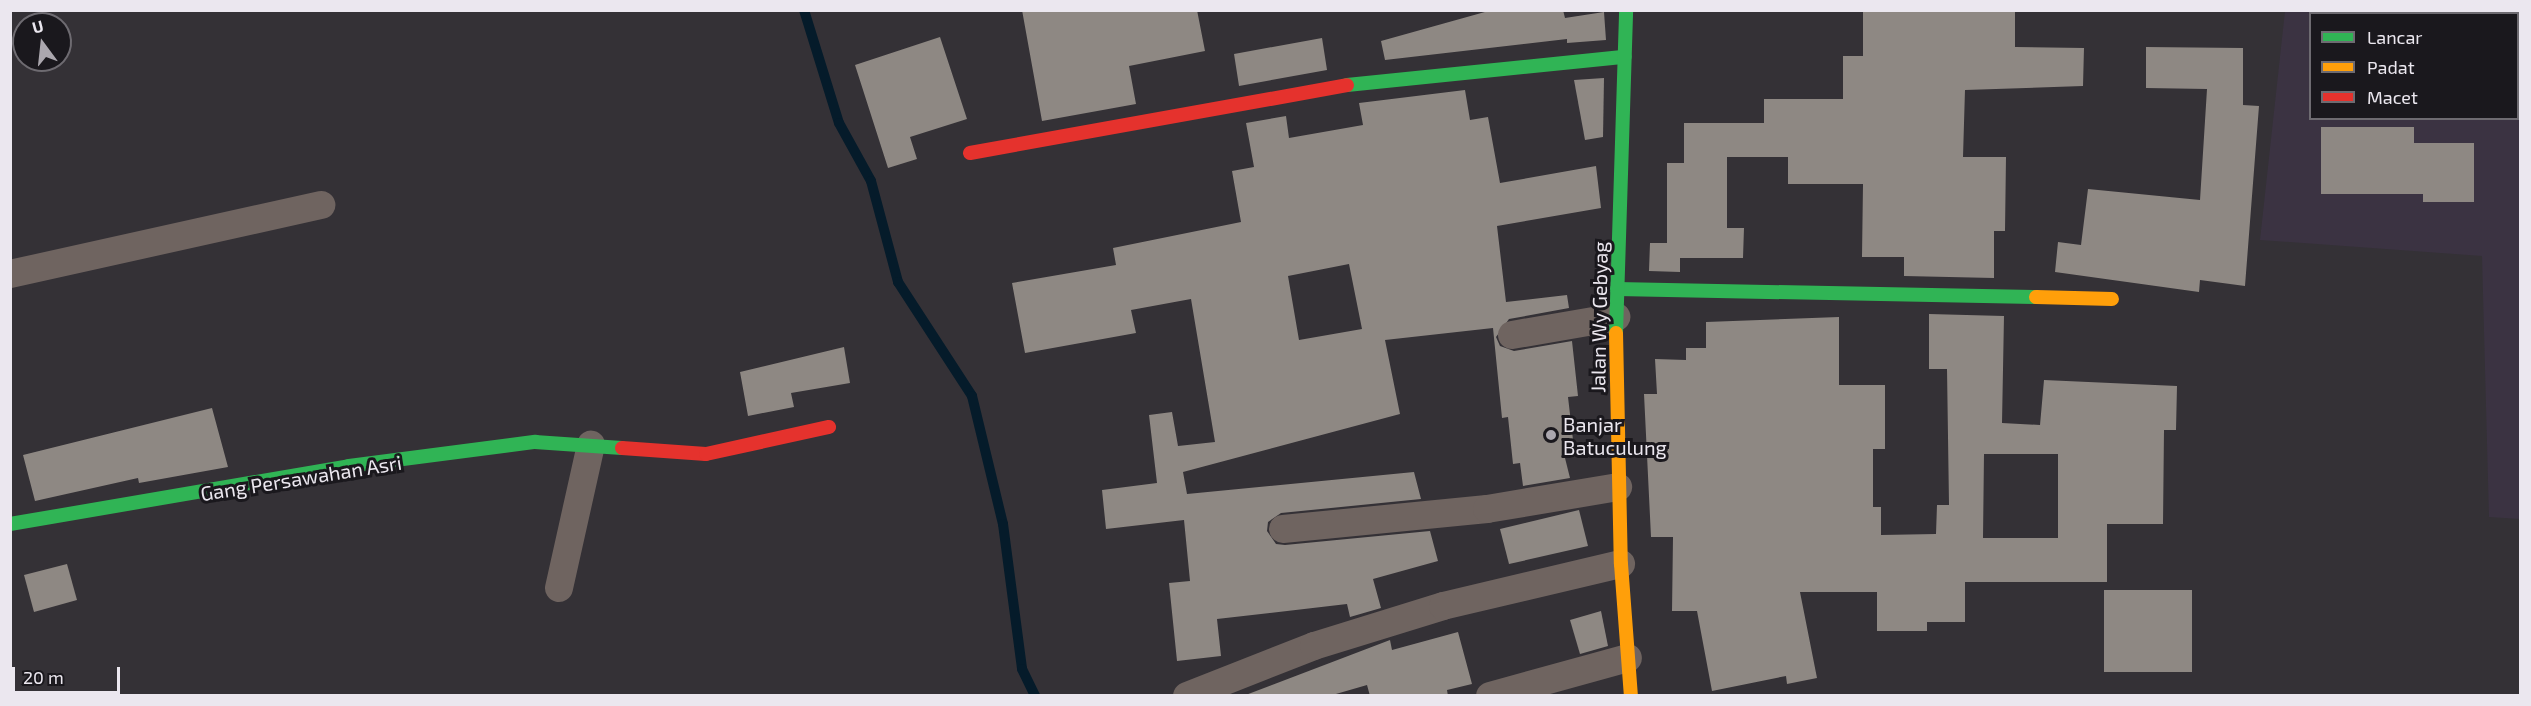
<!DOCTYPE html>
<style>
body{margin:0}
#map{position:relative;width:2531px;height:706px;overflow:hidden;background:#343136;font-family:"Exo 2",sans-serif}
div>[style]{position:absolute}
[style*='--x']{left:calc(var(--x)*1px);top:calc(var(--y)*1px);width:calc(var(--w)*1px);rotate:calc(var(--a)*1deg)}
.built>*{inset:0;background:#3b3342}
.stream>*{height:10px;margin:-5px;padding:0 5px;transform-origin:5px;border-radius:5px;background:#051b2a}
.building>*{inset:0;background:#8e8883}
.street>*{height:28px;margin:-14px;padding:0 14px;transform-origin:14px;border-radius:14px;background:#6f6460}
.fast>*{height:14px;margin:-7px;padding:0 7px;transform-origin:7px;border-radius:7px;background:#30b455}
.slow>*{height:14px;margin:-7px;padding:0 7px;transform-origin:7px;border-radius:7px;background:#ff9f0a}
.jam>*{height:14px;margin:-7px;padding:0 7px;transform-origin:7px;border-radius:7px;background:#e5322d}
.dots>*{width:16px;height:16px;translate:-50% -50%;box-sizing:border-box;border:3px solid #1a181d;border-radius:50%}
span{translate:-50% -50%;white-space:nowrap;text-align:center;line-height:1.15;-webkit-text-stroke:6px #1a181d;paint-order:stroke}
.street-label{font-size:20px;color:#ebe7ef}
.poi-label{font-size:20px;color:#ebe7ef}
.left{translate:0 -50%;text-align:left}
.frame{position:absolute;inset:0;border:12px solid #ebe7ef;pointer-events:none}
.legend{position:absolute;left:2309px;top:12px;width:210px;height:108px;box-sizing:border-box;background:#1a181d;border:2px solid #6e6b71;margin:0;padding:8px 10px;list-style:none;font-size:18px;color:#ebe7ef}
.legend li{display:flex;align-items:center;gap:12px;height:30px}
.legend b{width:30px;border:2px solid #6e6b71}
.north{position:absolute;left:12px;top:12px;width:60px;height:60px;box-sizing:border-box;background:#1a181d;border:2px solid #6e6b71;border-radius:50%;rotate:345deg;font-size:16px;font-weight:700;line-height:24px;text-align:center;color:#ebe7ef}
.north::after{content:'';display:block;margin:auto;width:21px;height:27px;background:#aba7ae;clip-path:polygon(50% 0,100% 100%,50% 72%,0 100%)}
.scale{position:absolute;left:12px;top:667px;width:108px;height:27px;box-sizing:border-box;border:3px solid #ebe7ef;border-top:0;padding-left:8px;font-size:18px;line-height:21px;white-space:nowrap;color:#ebe7ef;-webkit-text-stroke:4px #1a181d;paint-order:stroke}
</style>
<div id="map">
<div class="built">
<div style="clip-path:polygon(evenodd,2285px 11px,2520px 11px,2520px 519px,2489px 517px,2482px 256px,2260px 240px,2285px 11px,2310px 14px,2518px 14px,2518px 118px,2310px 118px,2310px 14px)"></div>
</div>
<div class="stream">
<div style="--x:804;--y:10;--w:118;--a:72.8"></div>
<div style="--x:839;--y:123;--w:66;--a:61.1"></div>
<div style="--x:871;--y:181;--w:105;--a:75"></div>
<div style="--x:898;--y:282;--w:136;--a:57"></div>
<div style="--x:972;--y:396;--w:132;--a:76.4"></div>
<div style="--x:1003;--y:524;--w:146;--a:82.5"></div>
<div style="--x:1022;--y:669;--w:30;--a:64"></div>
</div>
<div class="building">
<div style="clip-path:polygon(1022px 10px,1197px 10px,1205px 51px,1129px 66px,1136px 104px,1042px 121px)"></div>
<div style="clip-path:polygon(1492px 10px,1563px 10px,1565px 18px,1604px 12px,1606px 40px,1567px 43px,1567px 39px,1385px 60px,1381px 41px)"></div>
<div style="clip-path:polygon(1863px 10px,2015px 10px,2015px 47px,2084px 48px,2083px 86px,1965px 90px,1963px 157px,2006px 157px,2005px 231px,1994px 231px,1994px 278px,1904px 276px,1904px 257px,1862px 257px,1863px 184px,1788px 184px,1788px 157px,1727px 157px,1727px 228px,1744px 228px,1743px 258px,1680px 258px,1680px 272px,1649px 271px,1650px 243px,1667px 243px,1667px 163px,1684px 163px,1684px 123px,1764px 123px,1764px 99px,1843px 99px,1843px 56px,1863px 56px)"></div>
<div style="clip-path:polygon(940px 37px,967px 119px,910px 137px,917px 159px,888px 168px,855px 65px)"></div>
<div style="clip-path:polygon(1322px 38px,1327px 70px,1239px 86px,1234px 54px)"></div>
<div style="clip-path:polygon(2146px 47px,2243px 48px,2243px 105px,2259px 106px,2245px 286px,2200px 280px,2199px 292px,2055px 272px,2058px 242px,2081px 245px,2088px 189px,2200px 200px,2207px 89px,2146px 88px)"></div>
<div style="clip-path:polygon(1604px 78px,1603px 137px,1585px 140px,1574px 80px)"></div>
<div style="clip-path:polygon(evenodd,1465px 90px,1470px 120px,1488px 117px,1500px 183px,1596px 166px,1601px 208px,1497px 226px,1506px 302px,1567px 295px,1569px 308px,1509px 319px,1496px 337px,1500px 346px,1514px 351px,1572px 341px,1578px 396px,1568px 397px,1575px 457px,1565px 458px,1570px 478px,1523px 486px,1520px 463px,1513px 464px,1508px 417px,1502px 418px,1493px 328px,1385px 340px,1400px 414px,1183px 472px,1187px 494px,1414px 472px,1421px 499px,1281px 513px,1268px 522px,1267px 531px,1276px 544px,1285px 545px,1430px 531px,1438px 561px,1373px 579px,1381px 608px,1350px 617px,1347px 604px,1217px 619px,1221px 656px,1177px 661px,1169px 583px,1190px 581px,1184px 520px,1106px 529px,1102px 490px,1157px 483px,1149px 415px,1172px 412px,1178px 446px,1215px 442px,1191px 299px,1131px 310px,1136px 333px,1025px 353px,1012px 283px,1116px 265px,1113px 248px,1241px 222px,1232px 171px,1254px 167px,1246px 123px,1286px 116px,1289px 138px,1363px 125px,1359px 103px,1465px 90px,1349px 264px,1362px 329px,1299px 340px,1288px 276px,1349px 264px)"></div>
<div style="clip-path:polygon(2321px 127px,2414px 127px,2414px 143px,2474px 143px,2474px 202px,2423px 202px,2423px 194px,2321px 194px)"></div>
<div style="clip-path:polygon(evenodd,1929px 314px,2004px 316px,2002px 423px,2040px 425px,2044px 380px,2177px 386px,2176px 430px,2164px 430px,2163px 524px,2107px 524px,2107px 582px,1965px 582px,1965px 622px,1927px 622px,1927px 631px,1877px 631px,1877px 592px,1800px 592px,1817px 678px,1787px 684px,1786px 676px,1712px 691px,1697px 611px,1672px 611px,1673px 537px,1651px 537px,1644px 394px,1657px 394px,1655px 359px,1686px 360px,1686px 348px,1706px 348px,1706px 322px,1839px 317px,1839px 385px,1885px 385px,1885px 449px,1873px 449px,1873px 507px,1881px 507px,1881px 535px,1936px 534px,1937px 505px,1949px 505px,1947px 369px,1929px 369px,1929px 314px,1984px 454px,2058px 454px,2058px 538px,1983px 538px,1984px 454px)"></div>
<div style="clip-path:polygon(844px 347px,850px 383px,791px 393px,794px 407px,748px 416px,740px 372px)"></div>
<div style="clip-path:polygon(212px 408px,228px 467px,139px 483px,138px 478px,35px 501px,23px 455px)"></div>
<div style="clip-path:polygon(1579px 510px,1588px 546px,1509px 564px,1500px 529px)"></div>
<div style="clip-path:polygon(67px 564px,77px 600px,34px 612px,24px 575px)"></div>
<div style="clip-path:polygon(2104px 590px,2192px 590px,2192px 672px,2104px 672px)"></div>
<div style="clip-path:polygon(1601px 611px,1608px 646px,1580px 654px,1570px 620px)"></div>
<div style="clip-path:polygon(1458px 632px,1472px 684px,1447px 690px,1448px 696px,1370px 696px,1367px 685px,1329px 696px,1243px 696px,1390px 640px,1392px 650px)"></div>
</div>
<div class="street">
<div style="--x:10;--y:274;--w:319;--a:-12.5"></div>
<div style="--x:1512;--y:335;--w:106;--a:-9.8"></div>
<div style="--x:1283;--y:529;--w:205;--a:-5.6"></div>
<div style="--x:1487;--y:509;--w:133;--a:-9.5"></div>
<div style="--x:559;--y:588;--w:147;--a:-77.4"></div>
<div style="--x:1187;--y:696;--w:136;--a:-21.5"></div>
<div style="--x:1314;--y:646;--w:135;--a:-17.2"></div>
<div style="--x:1443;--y:606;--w:183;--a:-13.3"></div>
<div style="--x:1490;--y:696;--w:143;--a:-15.4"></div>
</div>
<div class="fast">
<div style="--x:1347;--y:85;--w:279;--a:-5.8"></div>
<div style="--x:1617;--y:289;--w:419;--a:1.1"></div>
<div style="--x:1616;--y:333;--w:323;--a:-88.2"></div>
<div style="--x:10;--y:524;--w:344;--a:-9.7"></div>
<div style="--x:349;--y:466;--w:188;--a:-7.4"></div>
<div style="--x:535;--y:442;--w:87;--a:3.9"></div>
</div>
<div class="slow">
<div style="--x:2036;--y:297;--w:76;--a:1.5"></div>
<div style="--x:1616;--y:333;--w:231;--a:88.8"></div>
<div style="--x:1621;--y:564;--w:132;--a:85.7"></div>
</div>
<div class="jam">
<div style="--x:970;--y:153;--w:383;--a:-10.2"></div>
<div style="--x:622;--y:448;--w:84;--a:4.1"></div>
<div style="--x:706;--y:454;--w:126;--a:-12.4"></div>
</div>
<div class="dots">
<div style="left:1551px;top:435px;background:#aba7ae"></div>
</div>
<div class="street-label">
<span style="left:1599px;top:317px;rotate:-89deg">Jalan Wy Gebyag</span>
<span style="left:301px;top:478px;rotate:-9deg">Gang Persawahan Asri</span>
</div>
<div class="poi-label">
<span class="left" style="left:1563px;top:436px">Banjar<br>Batuculung</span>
</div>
<div class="frame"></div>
<ul class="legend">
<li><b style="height:8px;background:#30b455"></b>Lancar</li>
<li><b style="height:8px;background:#ff9f0a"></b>Padat</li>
<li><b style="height:8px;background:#e5322d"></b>Macet</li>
</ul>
<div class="north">U</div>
<div class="scale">20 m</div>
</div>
